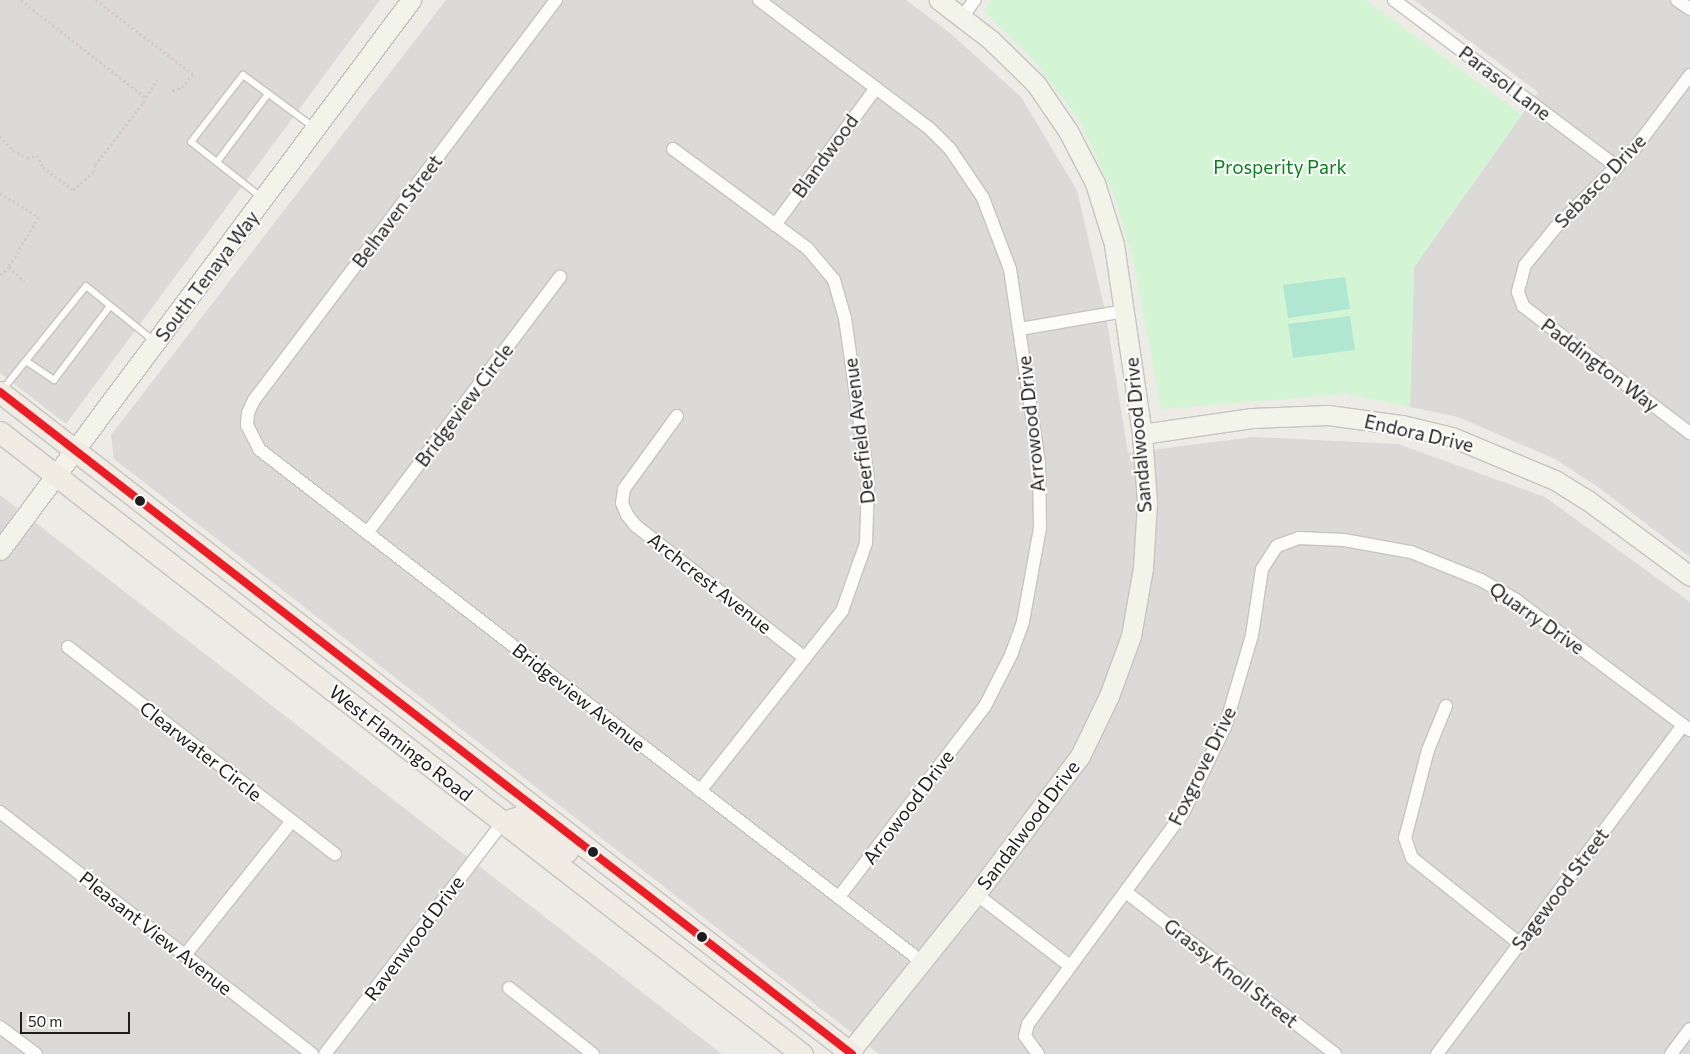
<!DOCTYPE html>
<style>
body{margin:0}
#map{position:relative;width:1690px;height:1054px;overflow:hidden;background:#edebe6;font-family:Commissioner,sans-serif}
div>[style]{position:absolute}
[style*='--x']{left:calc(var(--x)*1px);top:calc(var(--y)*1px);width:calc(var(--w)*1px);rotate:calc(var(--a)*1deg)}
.residential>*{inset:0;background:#dcdad8}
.park>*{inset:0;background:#d3f5d4}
.pitch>*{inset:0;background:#afe7d2}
.path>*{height:2.5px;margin-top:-1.25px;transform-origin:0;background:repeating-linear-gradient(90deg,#d7c9c5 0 2.5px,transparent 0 5px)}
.roads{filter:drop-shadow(1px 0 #c5c4c2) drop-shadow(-1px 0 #c5c4c2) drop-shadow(0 1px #c5c4c2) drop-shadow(0 -1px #c5c4c2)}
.lane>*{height:6px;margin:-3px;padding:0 3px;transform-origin:3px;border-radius:3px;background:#fcfcfb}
.street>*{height:12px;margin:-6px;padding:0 6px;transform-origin:6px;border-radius:6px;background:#fcfcfb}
.secondary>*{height:19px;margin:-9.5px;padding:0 9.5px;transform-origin:9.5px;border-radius:9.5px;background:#f3f4e9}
.primary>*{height:21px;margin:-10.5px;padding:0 10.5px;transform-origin:10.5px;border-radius:10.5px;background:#f1ece3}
.bus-1>*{height:8px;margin:-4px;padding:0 4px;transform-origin:4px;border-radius:4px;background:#ed1c24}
.dots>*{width:14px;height:14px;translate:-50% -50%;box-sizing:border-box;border:2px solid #fff;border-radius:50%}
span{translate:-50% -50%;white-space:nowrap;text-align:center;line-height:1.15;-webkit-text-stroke:4px #fff;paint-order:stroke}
.street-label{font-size:19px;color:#1e1e1e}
.park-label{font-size:19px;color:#048416}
.scale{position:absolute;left:20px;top:1012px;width:110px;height:22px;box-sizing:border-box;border:2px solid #1e1e1e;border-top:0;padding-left:6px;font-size:15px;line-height:18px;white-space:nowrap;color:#1e1e1e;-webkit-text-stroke:4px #fff;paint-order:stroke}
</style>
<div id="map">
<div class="residential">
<div style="clip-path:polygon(0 0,380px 0,66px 424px,0 373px)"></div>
<div style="clip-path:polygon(446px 0,906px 0,949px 32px,1021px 97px,1077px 190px,1106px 315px,1128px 453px,1253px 437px,1398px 444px,1545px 497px,1690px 602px,1690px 1054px,879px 1054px,114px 459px,111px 435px)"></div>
<div style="clip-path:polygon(1414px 0,1690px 0,1690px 557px,1598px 487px,1555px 459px,1458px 417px,1410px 407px,1414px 267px,1538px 92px)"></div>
<div style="clip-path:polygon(0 495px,116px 585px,722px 1054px,0 1054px)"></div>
</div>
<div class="park">
<div style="clip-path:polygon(992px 0,1366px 0,1522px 115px,1414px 267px,1410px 407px,1345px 394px,1161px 409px,1135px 268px,1115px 197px,1080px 121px,1031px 57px,984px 11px)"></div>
</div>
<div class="pitch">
<div style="clip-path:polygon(1345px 277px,1350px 309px,1288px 318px,1283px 285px)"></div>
<div style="clip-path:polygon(1350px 316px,1355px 350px,1293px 358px,1288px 324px)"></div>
</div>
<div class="path">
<div style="--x:21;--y:0;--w:157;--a:38"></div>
<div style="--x:145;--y:97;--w:21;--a:-55"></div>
<div style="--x:96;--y:0;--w:122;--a:37.3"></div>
<div style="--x:193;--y:74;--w:15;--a:127"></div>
<div style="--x:184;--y:86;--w:14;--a:155"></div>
<div style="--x:0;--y:136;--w:19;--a:47"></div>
<div style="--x:13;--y:150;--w:16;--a:30"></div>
<div style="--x:27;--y:158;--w:10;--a:-17"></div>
<div style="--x:37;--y:155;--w:13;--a:63"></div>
<div style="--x:43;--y:167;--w:38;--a:37"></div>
<div style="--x:73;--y:190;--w:27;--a:-42"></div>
<div style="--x:93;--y:172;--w:7;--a:-74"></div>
<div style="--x:95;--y:165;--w:78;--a:-52.3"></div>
<div style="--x:143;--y:103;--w:6;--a:-72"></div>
<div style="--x:0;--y:193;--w:46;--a:31.6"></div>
<div style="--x:39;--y:217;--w:58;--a:121"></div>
<div style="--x:9;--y:267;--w:21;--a:43"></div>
<div style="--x:0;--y:275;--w:12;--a:-42"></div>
</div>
<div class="roads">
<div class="lane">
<div style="--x:217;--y:162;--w:85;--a:-53.1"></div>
<div style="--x:261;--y:197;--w:89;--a:-141.8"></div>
<div style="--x:191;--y:142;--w:85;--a:-52.2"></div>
<div style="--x:243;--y:75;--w:89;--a:36.4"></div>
<div style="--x:26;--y:361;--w:34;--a:34"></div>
<div style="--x:54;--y:380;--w:93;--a:-52.9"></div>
<div style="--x:3;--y:389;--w:132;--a:-51.1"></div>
<div style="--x:86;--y:286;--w:87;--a:39"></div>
</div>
<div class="street">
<div style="--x:556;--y:0;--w:501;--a:127.05"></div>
<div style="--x:254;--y:400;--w:14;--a:115"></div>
<div style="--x:248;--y:413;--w:12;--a:95"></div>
<div style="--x:247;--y:425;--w:28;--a:63"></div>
<div style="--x:260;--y:450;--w:835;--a:37.71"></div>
<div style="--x:759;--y:0;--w:214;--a:37"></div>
<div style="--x:930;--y:129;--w:28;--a:45"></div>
<div style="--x:950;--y:149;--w:59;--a:56"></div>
<div style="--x:983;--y:198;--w:76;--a:69.2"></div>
<div style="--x:1010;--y:269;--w:195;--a:81.5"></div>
<div style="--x:1039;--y:462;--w:66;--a:89.1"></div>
<div style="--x:1040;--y:528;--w:96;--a:100.3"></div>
<div style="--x:1023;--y:622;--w:33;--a:110"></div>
<div style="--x:1012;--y:653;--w:59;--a:117"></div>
<div style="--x:985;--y:706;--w:240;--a:127.4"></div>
<div style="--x:1394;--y:0;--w:279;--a:36.8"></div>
<div style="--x:1677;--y:0;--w:16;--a:35"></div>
<div style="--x:962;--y:17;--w:21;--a:-53"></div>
<div style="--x:1690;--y:75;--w:90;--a:126.9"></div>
<div style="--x:1636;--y:147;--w:113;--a:135"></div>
<div style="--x:1556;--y:227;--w:49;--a:129.2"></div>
<div style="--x:1525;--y:265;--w:28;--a:105"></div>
<div style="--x:1518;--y:292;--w:15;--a:70"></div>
<div style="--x:1523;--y:306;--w:210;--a:37.3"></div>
<div style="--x:673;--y:149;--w:168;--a:36.5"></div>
<div style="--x:808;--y:249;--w:40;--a:50"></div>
<div style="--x:834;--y:280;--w:40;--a:74"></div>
<div style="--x:845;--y:318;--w:164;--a:81.9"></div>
<div style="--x:868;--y:480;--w:63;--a:91.8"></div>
<div style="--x:866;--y:543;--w:72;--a:109.4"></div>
<div style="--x:842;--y:611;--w:229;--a:128.3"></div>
<div style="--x:775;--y:225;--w:170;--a:-53.6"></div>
<div style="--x:1020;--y:329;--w:107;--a:-9.7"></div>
<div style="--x:677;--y:416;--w:90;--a:126"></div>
<div style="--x:624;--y:489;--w:14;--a:98"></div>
<div style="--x:622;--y:503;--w:13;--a:67"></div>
<div style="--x:627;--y:515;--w:14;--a:51"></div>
<div style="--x:636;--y:526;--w:214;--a:38"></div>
<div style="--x:367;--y:533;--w:321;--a:-53"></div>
<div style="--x:68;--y:647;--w:338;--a:37.8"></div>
<div style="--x:1446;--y:706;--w:48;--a:112.2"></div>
<div style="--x:1428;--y:750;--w:91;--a:104.6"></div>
<div style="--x:1405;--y:838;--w:21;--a:71"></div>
<div style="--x:1412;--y:858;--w:137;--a:38.5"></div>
<div style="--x:0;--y:812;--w:395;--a:37.8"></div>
<div style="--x:1127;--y:893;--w:263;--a:37.7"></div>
<div style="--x:976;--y:894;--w:118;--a:37.5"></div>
<div style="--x:185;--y:955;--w:171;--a:-51.4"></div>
<div style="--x:509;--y:988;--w:107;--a:38.2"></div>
<div style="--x:0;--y:1027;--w:45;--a:36.9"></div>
<div style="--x:325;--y:1054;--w:292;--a:-52.5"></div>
<div style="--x:1038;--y:1054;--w:22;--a:-126"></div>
<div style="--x:1025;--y:1036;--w:12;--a:-76"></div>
<div style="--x:1028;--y:1024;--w:262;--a:-53.7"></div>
<div style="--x:1183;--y:813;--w:96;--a:-64"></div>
<div style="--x:1225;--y:727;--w:96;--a:-73.6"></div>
<div style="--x:1252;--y:635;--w:67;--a:-81.4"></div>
<div style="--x:1262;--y:569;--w:27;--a:-57"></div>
<div style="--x:1277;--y:546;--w:23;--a:-20"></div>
<div style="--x:1299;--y:538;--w:45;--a:2.5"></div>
<div style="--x:1344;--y:540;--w:68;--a:10.2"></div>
<div style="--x:1411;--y:552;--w:75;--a:21.8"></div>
<div style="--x:1481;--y:580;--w:40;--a:29.7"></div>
<div style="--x:1516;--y:600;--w:217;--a:36.8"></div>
<div style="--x:1437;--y:1054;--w:411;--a:-53.2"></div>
<div style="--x:1671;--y:1054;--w:31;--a:-53"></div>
</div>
<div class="secondary">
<div style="--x:1142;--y:434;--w:111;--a:-8.3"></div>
<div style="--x:1252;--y:418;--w:76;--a:-2.3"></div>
<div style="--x:1328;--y:415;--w:75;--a:7.7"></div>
<div style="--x:1402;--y:425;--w:51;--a:13.5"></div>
<div style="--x:1452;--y:437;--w:112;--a:22.7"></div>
<div style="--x:1555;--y:480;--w:36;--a:32"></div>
<div style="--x:1586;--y:499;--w:129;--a:36.5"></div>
<div style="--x:0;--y:550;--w:687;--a:-53.23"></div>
<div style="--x:848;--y:1054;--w:205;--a:-51.3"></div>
<div style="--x:976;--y:894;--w:173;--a:-53"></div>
<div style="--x:1080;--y:756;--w:67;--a:-64.2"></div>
<div style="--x:1109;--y:696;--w:64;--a:-69.9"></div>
<div style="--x:1131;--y:636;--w:69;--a:-80"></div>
<div style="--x:1143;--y:568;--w:66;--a:-86.5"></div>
<div style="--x:1147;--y:502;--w:68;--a:-94.2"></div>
<div style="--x:1142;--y:434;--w:192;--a:-98.4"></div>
<div style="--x:1114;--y:244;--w:64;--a:-107.3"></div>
<div style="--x:1095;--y:183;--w:59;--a:-117.4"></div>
<div style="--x:1068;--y:131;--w:57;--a:-124.2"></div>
<div style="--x:1036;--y:84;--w:63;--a:-135.6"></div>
<div style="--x:991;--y:40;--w:66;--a:-142.4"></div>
</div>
<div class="primary">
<div style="--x:0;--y:392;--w:1079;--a:37.85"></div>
<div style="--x:0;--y:432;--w:1015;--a:37.8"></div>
<div style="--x:503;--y:822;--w:17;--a:-17"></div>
<div style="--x:519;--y:817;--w:59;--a:35.3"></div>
</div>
</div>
<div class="bus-1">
<div style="--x:0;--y:392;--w:1079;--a:37.85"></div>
</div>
<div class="dots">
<div style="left:140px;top:501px;background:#1e1e1e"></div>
<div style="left:593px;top:852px;background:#1e1e1e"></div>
<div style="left:702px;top:937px;background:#1e1e1e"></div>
</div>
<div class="street-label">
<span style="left:1505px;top:83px;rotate:37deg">Parasol Lane</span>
<span style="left:825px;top:156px;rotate:-54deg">Blandwood</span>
<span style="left:1600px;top:181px;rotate:-46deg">Sebasco Drive</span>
<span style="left:397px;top:211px;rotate:-53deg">Belhaven Street</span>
<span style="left:207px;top:276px;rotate:-53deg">South Tenaya Way</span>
<span style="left:1600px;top:365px;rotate:37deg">Paddington Way</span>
<span style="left:464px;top:405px;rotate:-53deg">Bridgeview Circle</span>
<span style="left:1031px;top:424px;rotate:-96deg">Arrowood Drive</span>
<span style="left:859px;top:431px;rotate:-97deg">Deerfield Avenue</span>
<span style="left:1419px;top:433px;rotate:13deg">Endora Drive</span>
<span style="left:1138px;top:435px;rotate:-95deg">Sandalwood Drive</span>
<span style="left:710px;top:583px;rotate:38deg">Archcrest Avenue</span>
<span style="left:1537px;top:618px;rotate:35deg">Quarry Drive</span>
<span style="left:579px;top:697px;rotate:38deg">Bridgeview Avenue</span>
<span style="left:401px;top:743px;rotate:38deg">West Flamingo Road</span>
<span style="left:201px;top:751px;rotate:38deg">Clearwater Circle</span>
<span style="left:1202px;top:766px;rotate:-64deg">Foxgrove Drive</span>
<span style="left:908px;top:807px;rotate:-53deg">Arrowood Drive</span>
<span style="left:1028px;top:825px;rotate:-53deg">Sandalwood Drive</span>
<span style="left:1560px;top:889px;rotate:-53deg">Sagewood Street</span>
<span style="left:156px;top:933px;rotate:38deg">Pleasant View Avenue</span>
<span style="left:414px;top:938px;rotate:-53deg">Ravenwood Drive</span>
<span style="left:1231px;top:973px;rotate:38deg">Grassy Knoll Street</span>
</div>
<div class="park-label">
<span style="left:1280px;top:167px">Prosperity Park</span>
</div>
<div class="scale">50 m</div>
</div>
